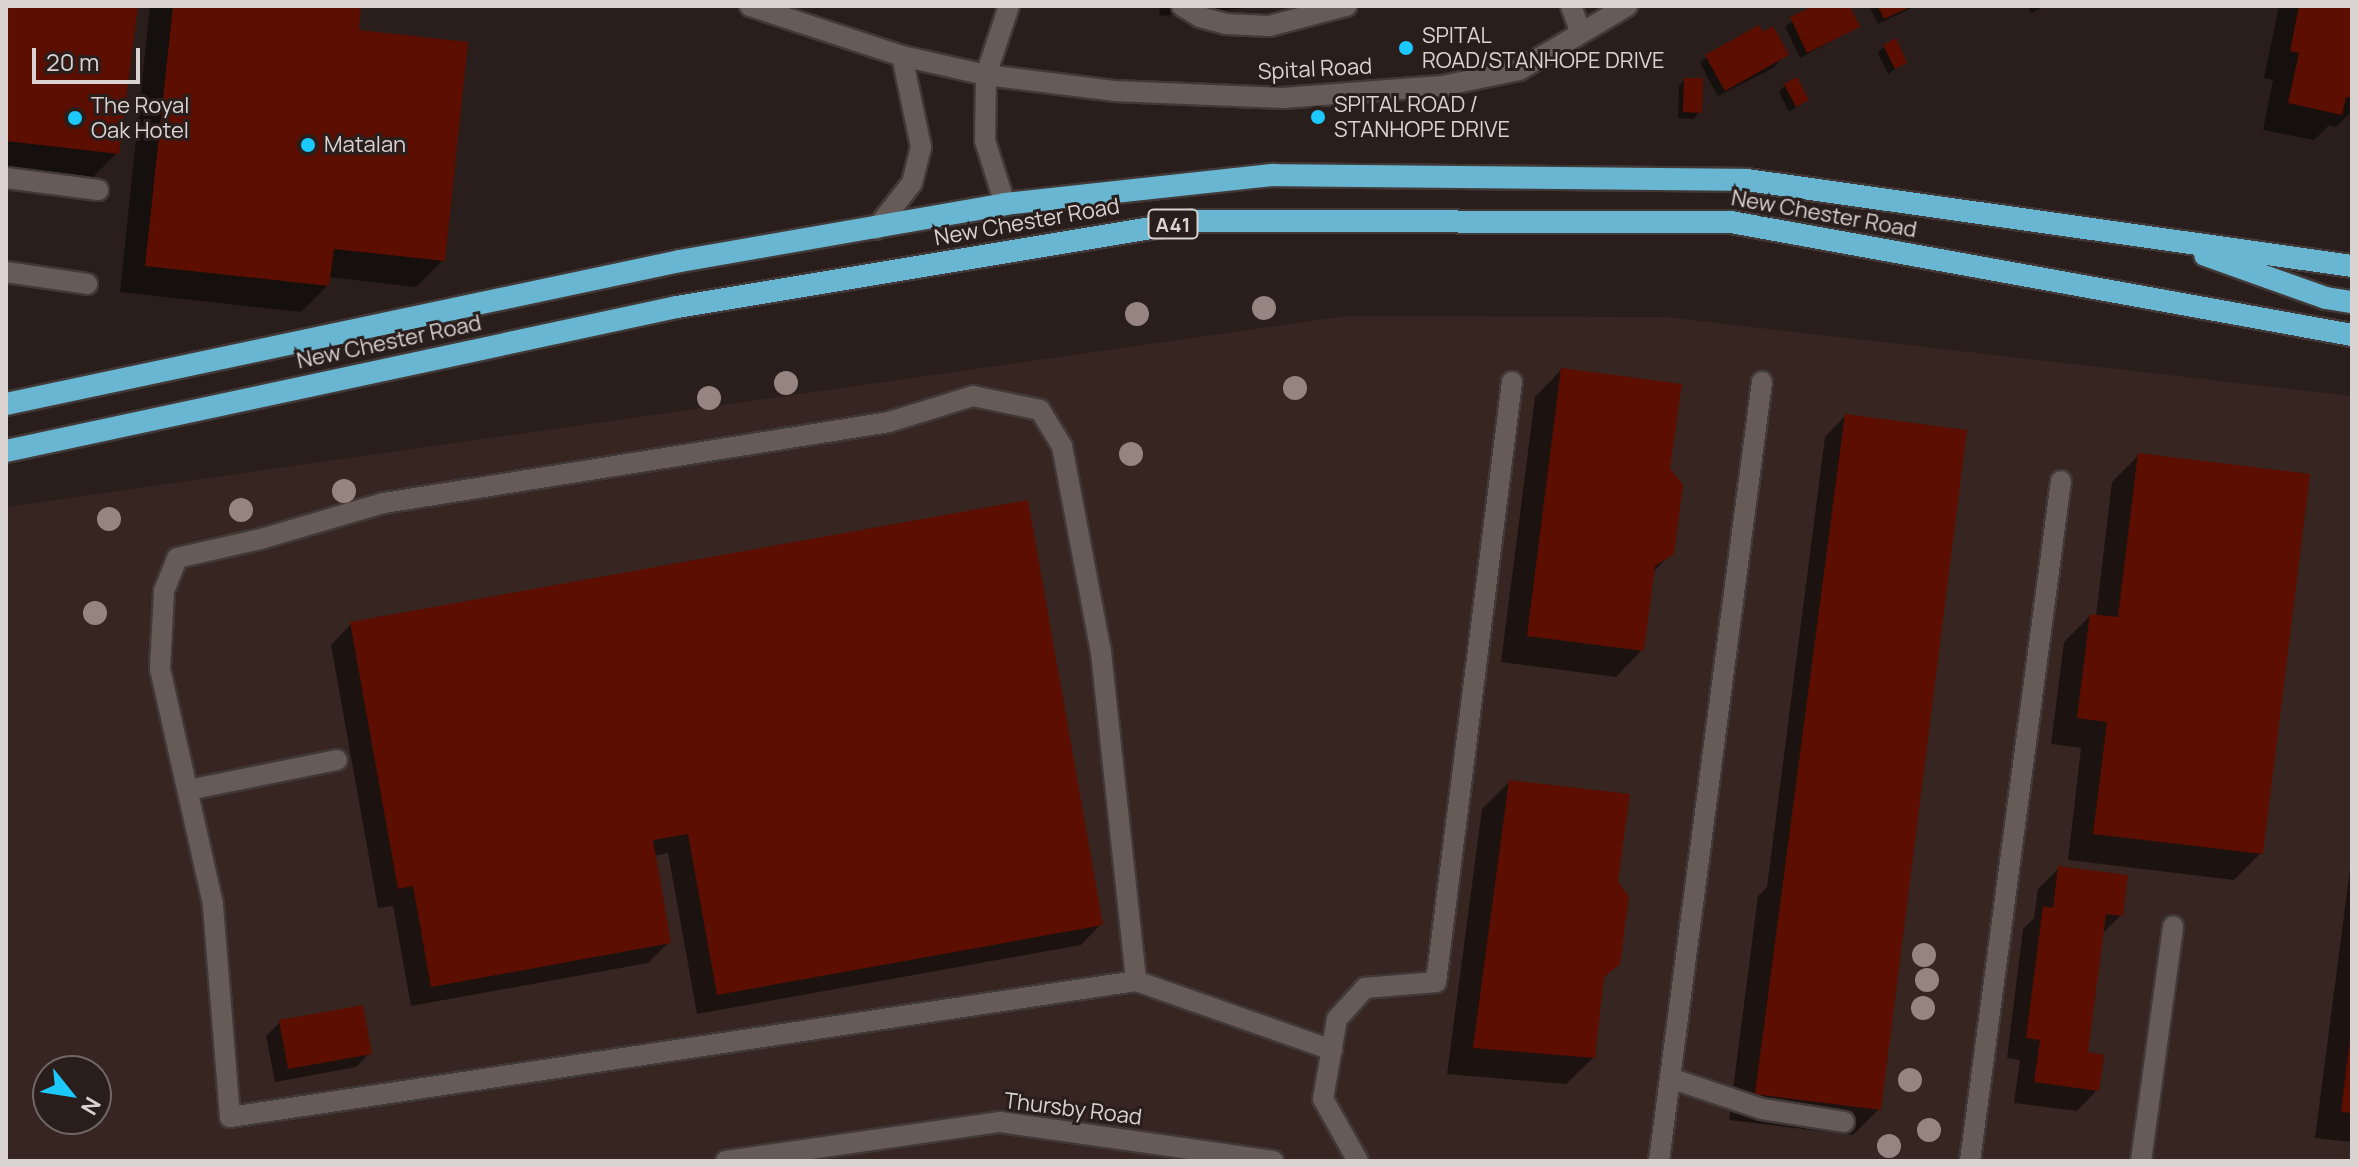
<!DOCTYPE html>
<style>
body{margin:0}
#map{position:relative;width:2358px;height:1167px;overflow:hidden;background:#291e1c;font-family:Manrope,sans-serif}
div>[style]{position:absolute}
[style*='--x']{left:calc(var(--x)*1px);top:calc(var(--y)*1px);width:calc(var(--w)*1px);rotate:calc(var(--a)*1deg)}
.built>*{inset:0;background:#362521}
.shadow>*{inset:0;background:#0007}
.building>*{inset:0;background:#5c0e00}
.roads{filter:drop-shadow(2px 0 #413937) drop-shadow(-2px 0 #413937) drop-shadow(0 2px #413937) drop-shadow(0 -2px #413937)}
.service>*{height:20px;margin:-10px;padding:0 10px;transform-origin:10px;border-radius:10px;background:#675b58}
.minor>*{height:20px;margin:-10px;padding:0 10px;transform-origin:10px;border-radius:10px;background:#675b58}
.tertiary>*{height:20px;margin:-10px;padding:0 10px;transform-origin:10px;border-radius:10px;background:#675b58}
.trunk>*{height:22px;margin:-11px;padding:0 11px;transform-origin:11px;border-radius:11px;background:#68b6d2}
.trees>*{width:24px;height:24px;margin:-12px;border-radius:50%;background:#968480}
.dots>*{width:22px;height:22px;translate:-50% -50%;box-sizing:border-box;border:4px solid #291e1c;border-radius:50%}
span{translate:-50% -50%;white-space:nowrap;text-align:center;line-height:1.15;-webkit-text-stroke:6px #291e1c;paint-order:stroke}
.shield-label span{padding:2px 6px;background:#291e1c;border:2px solid;border-radius:6px;-webkit-text-stroke-width:0}
.shield-label{font-size:20px;color:#dad3d1;font-weight:700}
.poi-label{font-size:22px;color:#dad3d1}
.left{translate:0 -50%;text-align:left}
.street-label{font-size:22px;color:#dad3d1}
.frame{position:absolute;inset:0;border:8px solid #dad3d1;pointer-events:none}
.north{position:absolute;left:32px;top:1055px;width:80px;height:80px;box-sizing:border-box;background:#291e1c;border:2px solid #706664;border-radius:50%;rotate:120deg;font-size:22px;font-weight:700;line-height:32px;text-align:center;color:#dad3d1}
.north::after{content:'';display:block;margin:auto;width:28px;height:36px;background:#1cc9fc;clip-path:polygon(50% 0,100% 100%,50% 72%,0 100%)}
.scale{position:absolute;left:32px;top:48px;width:108px;height:36px;box-sizing:border-box;border:4px solid #dad3d1;border-top:0;padding-left:10px;font-size:24px;line-height:28px;white-space:nowrap;color:#dad3d1;-webkit-text-stroke:6px #291e1c;paint-order:stroke}
</style>
<div id="map">
<div class="built">
<div style="clip-path:polygon(evenodd,1345px 316px,1665px 317px,2352px 396px,2352px 1161px,6px 1161px,6px 507px,1345px 316px,48px 1071px,96px 1071px,96px 1119px,48px 1119px,48px 1071px)"></div>
</div>
<div class="shadow">
<div style="clip-path:polygon(6px 6px,136px 6px,117px 153px,91px 179px,6px 170px)"></div>
<div style="clip-path:polygon(150px 6px,359px 6px,357px 32px,443px 260px,416px 287px,328px 277px,327px 286px,301px 312px,120px 292px)"></div>
<div style="clip-path:polygon(1159px 6px,1267px 6px,1160px 16px)"></div>
<div style="clip-path:polygon(1819px 6px,1848px 6px,1858px 27px,1800px 58px,1785px 26px)"></div>
<div style="clip-path:polygon(1869px 6px,1916px 6px,1878px 24px)"></div>
<div style="clip-path:polygon(2028px 6px,2045px 6px,2031px 13px)"></div>
<div style="clip-path:polygon(2279px 6px,2352px 6px,2352px 111px,2336px 127px,2329px 125px,2314px 140px,2263px 130px,2273px 80px,2264px 78px)"></div>
<div style="clip-path:polygon(1763px 35px,1786px 54px,1773px 68px,1718px 96px,1700px 63px,1706px 57px)"></div>
<div style="clip-path:polygon(1884px 46px,1905px 62px,1888px 74px,1878px 53px)"></div>
<div style="clip-path:polygon(1685px 80px,1700px 112px,1693px 119px,1678px 118px,1679px 86px)"></div>
<div style="clip-path:polygon(1785px 85px,1807px 100px,1789px 112px,1779px 92px)"></div>
<div style="clip-path:polygon(1561px 370px,1668px 469px,1672px 553px,1652px 573px,1642px 650px,1616px 677px,1501px 662px,1535px 397px)"></div>
<div style="clip-path:polygon(1845px 416px,1879px 1109px,1853px 1135px,1729px 1120px,1758px 896px,1767px 887px,1825px 437px)"></div>
<div style="clip-path:polygon(2139px 455px,2261px 853px,2234px 880px,2068px 860px,2081px 748px,2051px 744px,2064px 642px,2090px 616px,2096px 616px,2112px 482px)"></div>
<div style="clip-path:polygon(351px 624px,1101px 924px,1081px 945px,697px 1014px,668px 853px,654px 856px,669px 942px,648px 963px,411px 1006px,393px 906px,378px 908px,331px 645px)"></div>
<div style="clip-path:polygon(1509px 782px,1616px 882px,1618px 963px,1602px 979px,1593px 1058px,1566px 1084px,1447px 1074px,1482px 809px)"></div>
<div style="clip-path:polygon(2352px 854px,2352px 1142px,2315px 1138px)"></div>
<div style="clip-path:polygon(2059px 868px,2121px 915px,2101px 935px,2086px 1054px,2097px 1090px,2077px 1111px,2014px 1103px,2020px 1060px,2007px 1058px,2023px 929px,2034px 918px,2038px 889px)"></div>
<div style="clip-path:polygon(280px 1022px,370px 1053px,356px 1067px,275px 1082px,266px 1036px)"></div>
</div>
<div class="building">
<div style="clip-path:polygon(6px 6px,138px 6px,119px 154px,6px 141px)"></div>
<div style="clip-path:polygon(173px 6px,361px 6px,359px 30px,468px 42px,445px 261px,334px 249px,329px 286px,145px 266px)"></div>
<div style="clip-path:polygon(1814px 6px,1850px 6px,1860px 27px,1807px 53px,1790px 17px)"></div>
<div style="clip-path:polygon(1878px 6px,1912px 6px,1884px 19px)"></div>
<div style="clip-path:polygon(2299px 6px,2352px 6px,2352px 98px,2346px 97px,2342px 115px,2288px 103px,2299px 53px,2290px 51px)"></div>
<div style="clip-path:polygon(1759px 25px,1763px 32px,1773px 26px,1789px 55px,1725px 91px,1705px 55px)"></div>
<div style="clip-path:polygon(1896px 38px,1907px 63px,1895px 69px,1883px 45px)"></div>
<div style="clip-path:polygon(1797px 77px,1809px 100px,1796px 107px,1784px 84px)"></div>
<div style="clip-path:polygon(1684px 78px,1703px 78px,1702px 113px,1683px 112px)"></div>
<div style="clip-path:polygon(1561px 368px,1682px 384px,1670px 468px,1683px 485px,1674px 554px,1655px 566px,1644px 651px,1527px 636px)"></div>
<div style="clip-path:polygon(1845px 414px,1967px 430px,1881px 1110px,1755px 1094px)"></div>
<div style="clip-path:polygon(2138px 453px,2310px 474px,2263px 854px,2093px 834px,2107px 722px,2077px 718px,2090px 614px,2118px 617px)"></div>
<div style="clip-path:polygon(1028px 500px,1103px 925px,717px 995px,688px 834px,653px 840px,671px 943px,431px 987px,413px 886px,398px 889px,350px 622px)"></div>
<div style="clip-path:polygon(1509px 780px,1630px 794px,1618px 881px,1629px 897px,1620px 964px,1604px 977px,1595px 1058px,1473px 1048px)"></div>
<div style="clip-path:polygon(2058px 866px,2128px 875px,2123px 916px,2106px 914px,2088px 1052px,2104px 1055px,2099px 1091px,2034px 1082px,2040px 1040px,2026px 1038px,2043px 906px,2053px 908px)"></div>
<div style="clip-path:polygon(363px 1005px,372px 1054px,288px 1069px,279px 1020px)"></div>
<div style="clip-path:polygon(2350px 1039px,2352px 1039px,2352px 1113px,2341px 1112px)"></div>
</div>
<div class="roads">
<div class="service">
<div style="--x:1182;--y:6;--w:21;--a:31"></div>
<div style="--x:1200;--y:17;--w:27;--a:15"></div>
<div style="--x:1226;--y:24;--w:43;--a:2.7"></div>
<div style="--x:1269;--y:26;--w:80;--a:-14.6"></div>
<div style="--x:6;--y:178;--w:93;--a:7.4"></div>
<div style="--x:6;--y:272;--w:82;--a:8.4"></div>
<div style="--x:188;--y:790;--w:152;--a:-11.4"></div>
<div style="--x:1136;--y:981;--w:916;--a:171.46"></div>
<div style="--x:230;--y:1117;--w:214;--a:-94.6"></div>
<div style="--x:213;--y:904;--w:242;--a:-102.7"></div>
<div style="--x:160;--y:668;--w:77;--a:-87"></div>
<div style="--x:164;--y:591;--w:35;--a:-68"></div>
<div style="--x:177;--y:558;--w:89;--a:-12.9"></div>
<div style="--x:264;--y:538;--w:125;--a:-16.3"></div>
<div style="--x:384;--y:503;--w:511;--a:-9.11"></div>
<div style="--x:889;--y:422;--w:88;--a:-17.2"></div>
<div style="--x:973;--y:396;--w:68;--a:11.8"></div>
<div style="--x:1040;--y:410;--w:42;--a:58.6"></div>
<div style="--x:1062;--y:446;--w:210;--a:79.3"></div>
<div style="--x:1101;--y:652;--w:331;--a:83.9"></div>
<div style="--x:1136;--y:981;--w:208;--a:19.4"></div>
<div style="--x:1670;--y:1078;--w:97;--a:18.6"></div>
<div style="--x:1762;--y:1109;--w:83;--a:9"></div>
<div style="--x:1358;--y:1161;--w:71;--a:-119.4"></div>
<div style="--x:1323;--y:1099;--w:81;--a:-80.1"></div>
<div style="--x:1337;--y:1019;--w:42;--a:-47.9"></div>
<div style="--x:1365;--y:988;--w:71;--a:-4.8"></div>
<div style="--x:1436;--y:982;--w:605;--a:-82.78"></div>
<div style="--x:1659;--y:1161;--w:786;--a:-82.47"></div>
<div style="--x:1970;--y:1161;--w:686;--a:-82.38"></div>
<div style="--x:2141;--y:1161;--w:237;--a:-82.2"></div>
</div>
<div class="minor">
<div style="--x:1571;--y:6;--w:27;--a:70"></div>
<div style="--x:1005;--y:204;--w:66;--a:-107.6"></div>
<div style="--x:985;--y:141;--w:66;--a:-89.1"></div>
<div style="--x:986;--y:75;--w:73;--a:-71.6"></div>
<div style="--x:876;--y:229;--w:58;--a:-52"></div>
<div style="--x:912;--y:183;--w:37;--a:-76"></div>
<div style="--x:921;--y:147;--w:93;--a:-101.8"></div>
<div style="--x:726;--y:1161;--w:277;--a:-8.1"></div>
<div style="--x:1000;--y:1122;--w:276;--a:8.1"></div>
</div>
<div class="tertiary">
<div style="--x:750;--y:6;--w:160;--a:18.2"></div>
<div style="--x:902;--y:56;--w:86;--a:12.7"></div>
<div style="--x:986;--y:75;--w:129;--a:7.1"></div>
<div style="--x:1114;--y:91;--w:169;--a:2.4"></div>
<div style="--x:1283;--y:98;--w:159;--a:-4.3"></div>
<div style="--x:1442;--y:86;--w:79;--a:-11.7"></div>
<div style="--x:1519;--y:70;--w:126;--a:-30.7"></div>
</div>
<div class="trunk">
<div style="--x:2205;--y:255;--w:128;--a:19.6"></div>
<div style="--x:2326;--y:298;--w:26;--a:9"></div>
<div style="--x:6;--y:404;--w:689;--a:-11.98"></div>
<div style="--x:680;--y:261;--w:330;--a:-9.9"></div>
<div style="--x:1005;--y:204;--w:269;--a:-6.2"></div>
<div style="--x:1272;--y:175;--w:475;--a:0.6"></div>
<div style="--x:1747;--y:180;--w:611;--a:8.09"></div>
<div style="--x:6;--y:451;--w:686;--a:-12.11"></div>
<div style="--x:677;--y:307;--w:523;--a:-9.46"></div>
<div style="--x:1193;--y:221;--w:538;--a:0.11"></div>
<div style="--x:1731;--y:222;--w:631;--a:10.31"></div>
</div>
</div>
<div class="trees">
<div style="left:1264px;top:308px"></div>
<div style="left:1137px;top:314px"></div>
<div style="left:786px;top:383px"></div>
<div style="left:1295px;top:388px"></div>
<div style="left:709px;top:398px"></div>
<div style="left:1131px;top:454px"></div>
<div style="left:344px;top:491px"></div>
<div style="left:241px;top:510px"></div>
<div style="left:109px;top:519px"></div>
<div style="left:95px;top:613px"></div>
<div style="left:1924px;top:955px"></div>
<div style="left:1927px;top:980px"></div>
<div style="left:1923px;top:1008px"></div>
<div style="left:1910px;top:1080px"></div>
<div style="left:1929px;top:1130px"></div>
<div style="left:1889px;top:1146px"></div>
</div>
<div class="dots">
<div style="left:1406px;top:48px;background:#1cc9fc"></div>
<div style="left:1318px;top:117px;background:#1cc9fc"></div>
<div style="left:75px;top:118px;background:#1cc9fc"></div>
<div style="left:308px;top:145px;background:#1cc9fc"></div>
</div>
<div class="shield-label">
<span style="left:1173px;top:224px">A41</span>
</div>
<div class="poi-label">
<span class="left" style="left:1422px;top:48px">SPITAL<br>ROAD/STANHOPE DRIVE</span>
<span class="left" style="left:1334px;top:117px">SPITAL ROAD /<br>STANHOPE DRIVE</span>
<span class="left" style="left:91px;top:118px">The Royal<br>Oak Hotel</span>
<span class="left" style="left:324px;top:145px">Matalan</span>
</div>
<div class="street-label">
<span style="left:1315px;top:69px;rotate:-3deg">Spital Road</span>
<span style="left:1824px;top:214px;rotate:10deg">New Chester Road</span>
<span style="left:1027px;top:222px;rotate:-10deg">New Chester Road</span>
<span style="left:389px;top:342px;rotate:-12deg">New Chester Road</span>
<span style="left:1073px;top:1109px;rotate:7deg">Thursby Road</span>
</div>
<div class="frame"></div>
<div class="north">N</div>
<div class="scale">20 m</div>
</div>
